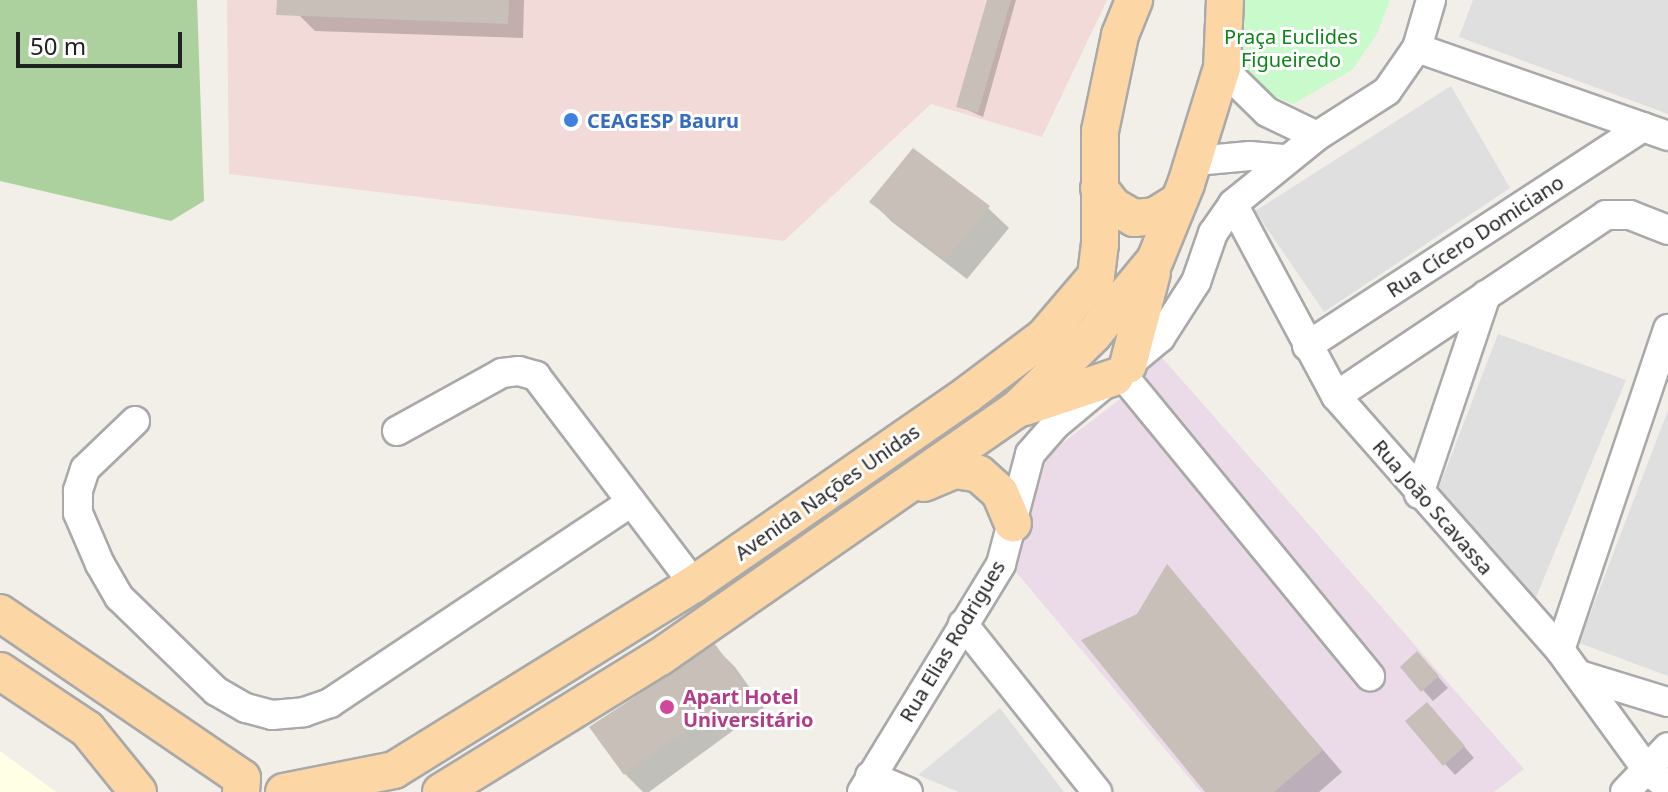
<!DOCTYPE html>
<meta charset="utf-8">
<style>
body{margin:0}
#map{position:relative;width:1668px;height:792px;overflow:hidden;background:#f2efe9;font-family:"Noto Sans",sans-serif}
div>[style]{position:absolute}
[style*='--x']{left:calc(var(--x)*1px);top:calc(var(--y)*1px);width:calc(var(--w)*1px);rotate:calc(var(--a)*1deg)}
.residential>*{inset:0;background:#e0dfdf}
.commercial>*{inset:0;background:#f2dad9}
.industrial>*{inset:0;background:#ebdbe8}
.education>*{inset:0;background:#ffffe5}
.forest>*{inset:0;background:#add19e}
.park>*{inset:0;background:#c8facc}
.shadow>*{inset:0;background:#0003}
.building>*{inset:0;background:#c7bfb8}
.roads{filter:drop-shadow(2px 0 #a9a9a9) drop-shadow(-2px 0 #a9a9a9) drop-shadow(0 2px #a9a9a9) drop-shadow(0 -2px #a9a9a9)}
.minor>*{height:28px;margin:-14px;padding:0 14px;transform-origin:14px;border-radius:14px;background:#fff}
.major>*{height:36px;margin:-18px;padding:0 18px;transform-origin:18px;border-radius:18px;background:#fcd6a4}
.dots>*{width:22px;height:22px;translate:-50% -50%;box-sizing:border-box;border:4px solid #fff;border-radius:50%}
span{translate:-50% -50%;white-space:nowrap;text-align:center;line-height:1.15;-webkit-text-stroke:6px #fff;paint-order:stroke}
.park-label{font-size:20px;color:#0c8416}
.shop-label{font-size:20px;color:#366cbe;font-weight:700}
.left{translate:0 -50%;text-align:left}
.street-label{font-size:20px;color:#222}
.hotel-label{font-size:20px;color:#b23c85;font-weight:700}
.scale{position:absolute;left:16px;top:32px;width:166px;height:36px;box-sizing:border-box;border:4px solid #222;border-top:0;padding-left:10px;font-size:24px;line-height:28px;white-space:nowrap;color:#222;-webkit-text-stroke:6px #fff;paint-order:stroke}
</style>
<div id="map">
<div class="residential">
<div style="clip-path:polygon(1473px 0,1668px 0,1668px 114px,1459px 37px)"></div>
<div style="clip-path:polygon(1451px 86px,1510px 188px,1324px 312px,1255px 211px)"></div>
<div style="clip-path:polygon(1498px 334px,1626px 380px,1534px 602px,1438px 490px)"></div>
<div style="clip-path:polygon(1668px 410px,1668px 676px,1579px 643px)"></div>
<div style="clip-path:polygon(1000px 708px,1064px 792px,959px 792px,918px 775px)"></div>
</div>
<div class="commercial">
<div style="clip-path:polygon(227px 0,1107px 0,1042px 137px,931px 104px,784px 241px,229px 174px)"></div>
</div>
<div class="industrial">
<div style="clip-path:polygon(1158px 353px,1524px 769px,1494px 792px,1201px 792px,1011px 566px,1031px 480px,1048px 454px,1135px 388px)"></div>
</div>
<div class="education">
<div style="clip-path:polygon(0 751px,56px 792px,0 792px)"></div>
</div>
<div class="forest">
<div style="clip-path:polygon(0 0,197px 0,204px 201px,171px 221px,0 181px)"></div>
</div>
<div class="park">
<div style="clip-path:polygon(1239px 0,1390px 0,1377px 34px,1352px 70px,1293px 104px,1253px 87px,1238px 50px)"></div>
</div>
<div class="shadow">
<div style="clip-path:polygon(300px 0,524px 0,523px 38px,315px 31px,299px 15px)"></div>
<div style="clip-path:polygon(989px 0,1016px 0,983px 117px,959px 106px)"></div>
<div style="clip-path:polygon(872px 202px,988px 208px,1009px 228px,967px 279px,892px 222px)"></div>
<div style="clip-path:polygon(1167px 568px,1342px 772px,1319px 792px,1208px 792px,1138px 615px)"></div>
<div style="clip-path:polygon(715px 647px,735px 667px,764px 708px,649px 792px,643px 792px,625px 774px)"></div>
<div style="clip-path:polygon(1427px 664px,1448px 688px,1433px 701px,1402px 667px)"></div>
<div style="clip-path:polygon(1437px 715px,1474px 758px,1455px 775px,1445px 764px)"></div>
</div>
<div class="building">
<div style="clip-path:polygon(277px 0,509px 0,508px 24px,276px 15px)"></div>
<div style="clip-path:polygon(987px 0,1011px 0,978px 113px,956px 107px)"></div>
<div style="clip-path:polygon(913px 148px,990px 206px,946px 260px,869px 202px)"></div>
<div style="clip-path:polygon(1167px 564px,1323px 750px,1274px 792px,1205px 792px,1081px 640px,1137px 614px)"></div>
<div style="clip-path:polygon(715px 644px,746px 687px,624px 775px,589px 727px)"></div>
<div style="clip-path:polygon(1417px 651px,1439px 676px,1421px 692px,1400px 667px)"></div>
<div style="clip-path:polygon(1427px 702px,1465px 746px,1443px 766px,1405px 721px)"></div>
</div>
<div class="roads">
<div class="minor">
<div style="--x:1417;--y:48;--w:266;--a:19.3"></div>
<div style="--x:1222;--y:68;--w:63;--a:44.4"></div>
<div style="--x:1267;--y:112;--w:55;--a:25.6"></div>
<div style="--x:1195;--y:161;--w:55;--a:-5.2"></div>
<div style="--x:1250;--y:156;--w:36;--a:5"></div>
<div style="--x:1233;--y:204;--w:218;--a:61.8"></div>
<div style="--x:1336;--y:396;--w:339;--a:48.6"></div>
<div style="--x:1560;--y:650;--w:150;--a:54"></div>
<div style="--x:1648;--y:771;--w:25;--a:37"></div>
<div style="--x:1307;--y:346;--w:401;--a:-33.1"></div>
<div style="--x:1120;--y:372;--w:394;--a:50.6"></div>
<div style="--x:1336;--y:396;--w:325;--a:-33.8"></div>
<div style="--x:1606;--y:215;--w:24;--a:0"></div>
<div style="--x:1630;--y:215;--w:41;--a:21.5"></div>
<div style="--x:135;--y:421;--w:69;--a:136.2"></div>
<div style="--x:85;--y:469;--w:23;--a:108"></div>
<div style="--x:78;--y:491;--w:22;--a:90"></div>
<div style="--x:78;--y:513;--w:56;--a:66.7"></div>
<div style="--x:100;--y:564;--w:38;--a:60"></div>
<div style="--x:119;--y:597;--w:135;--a:44.1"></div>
<div style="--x:216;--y:691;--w:34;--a:30"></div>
<div style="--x:246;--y:708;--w:27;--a:15"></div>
<div style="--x:272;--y:715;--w:32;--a:-5"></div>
<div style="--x:304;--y:712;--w:28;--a:-19"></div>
<div style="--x:330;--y:703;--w:362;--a:-33.7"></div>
<div style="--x:397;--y:431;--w:120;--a:-28.9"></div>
<div style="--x:502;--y:373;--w:17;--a:-7"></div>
<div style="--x:519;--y:371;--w:18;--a:16"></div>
<div style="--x:536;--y:376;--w:261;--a:52.8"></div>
<div style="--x:1419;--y:494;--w:210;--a:-71.4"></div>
<div style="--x:963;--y:624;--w:215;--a:51.4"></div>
<div style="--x:1560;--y:650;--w:339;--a:-71.4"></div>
<div style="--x:1579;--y:675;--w:93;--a:16.9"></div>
<div style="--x:870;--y:776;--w:41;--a:22.8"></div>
<div style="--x:862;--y:792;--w:267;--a:-58.6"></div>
<div style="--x:1001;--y:564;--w:114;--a:-75.2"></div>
<div style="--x:1030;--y:454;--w:37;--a:-49"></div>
<div style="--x:1054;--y:426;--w:138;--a:-39.7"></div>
<div style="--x:1160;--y:338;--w:67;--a:-57.3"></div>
<div style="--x:1196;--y:282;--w:52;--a:-70.9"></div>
<div style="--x:1213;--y:233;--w:35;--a:-55"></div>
<div style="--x:1233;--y:204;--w:108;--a:-39"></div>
<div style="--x:1317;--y:136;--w:83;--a:-32.7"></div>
<div style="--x:1387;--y:91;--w:52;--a:-55.1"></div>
<div style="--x:1417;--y:48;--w:50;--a:-73.7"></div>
<div style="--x:1625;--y:792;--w:62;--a:-46.3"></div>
</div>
<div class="major">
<div style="--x:1099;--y:188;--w:23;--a:52"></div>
<div style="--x:1113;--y:206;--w:24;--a:30"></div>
<div style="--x:1134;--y:218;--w:21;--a:-5"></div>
<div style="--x:1155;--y:216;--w:26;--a:-32"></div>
<div style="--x:1128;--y:365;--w:95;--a:-75.4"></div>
<div style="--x:1025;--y:407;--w:95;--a:-18.4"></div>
<div style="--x:924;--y:483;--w:34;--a:-23"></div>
<div style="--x:955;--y:470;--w:24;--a:9"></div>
<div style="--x:979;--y:474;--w:28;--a:42"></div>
<div style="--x:1000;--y:493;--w:33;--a:67"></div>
<div style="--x:0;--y:613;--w:293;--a:34.3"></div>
<div style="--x:242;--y:778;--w:14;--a:94"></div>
<div style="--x:0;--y:671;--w:105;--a:33.7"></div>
<div style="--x:87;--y:729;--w:81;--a:51"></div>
<div style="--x:284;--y:792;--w:112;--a:-11.3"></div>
<div style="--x:394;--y:770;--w:353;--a:-31.8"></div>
<div style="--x:694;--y:584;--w:332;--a:-34.7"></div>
<div style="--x:967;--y:395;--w:96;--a:-37"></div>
<div style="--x:1044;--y:337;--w:80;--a:-49.6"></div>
<div style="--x:1096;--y:276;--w:32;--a:-83"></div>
<div style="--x:1100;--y:244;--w:113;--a:-90"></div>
<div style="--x:1100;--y:131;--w:98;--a:-78.2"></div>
<div style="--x:1120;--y:35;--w:38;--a:-68"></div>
<div style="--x:441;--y:792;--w:257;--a:-31.7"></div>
<div style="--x:660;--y:657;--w:433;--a:-34.8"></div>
<div style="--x:1016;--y:410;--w:107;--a:-44.2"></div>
<div style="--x:1093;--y:335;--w:97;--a:-50.4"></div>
<div style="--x:1155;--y:260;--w:82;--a:-67.8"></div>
<div style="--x:1186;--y:184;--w:121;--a:-72.8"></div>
<div style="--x:1222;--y:68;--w:68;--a:-87.5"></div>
</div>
</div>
<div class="dots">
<div style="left:571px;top:120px;background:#3f7fe0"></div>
<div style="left:667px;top:707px;background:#d1479c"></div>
</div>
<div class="park-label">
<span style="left:1291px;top:48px">Praça Euclides<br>Figueiredo</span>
</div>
<div class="shop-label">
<span class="left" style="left:587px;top:120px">CEAGESP Bauru</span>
</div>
<div class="street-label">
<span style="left:1475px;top:236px;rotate:-33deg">Rua Cícero Domiciano</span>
<span style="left:827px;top:492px;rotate:-35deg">Avenida Nações Unidas</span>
<span style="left:1433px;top:507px;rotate:49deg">Rua João Scavassa</span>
<span style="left:952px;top:641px;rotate:-59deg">Rua Elias Rodrigues</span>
</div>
<div class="hotel-label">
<span class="left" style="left:683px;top:708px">Apart Hotel<br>Universitário</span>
</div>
<div class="scale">50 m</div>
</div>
